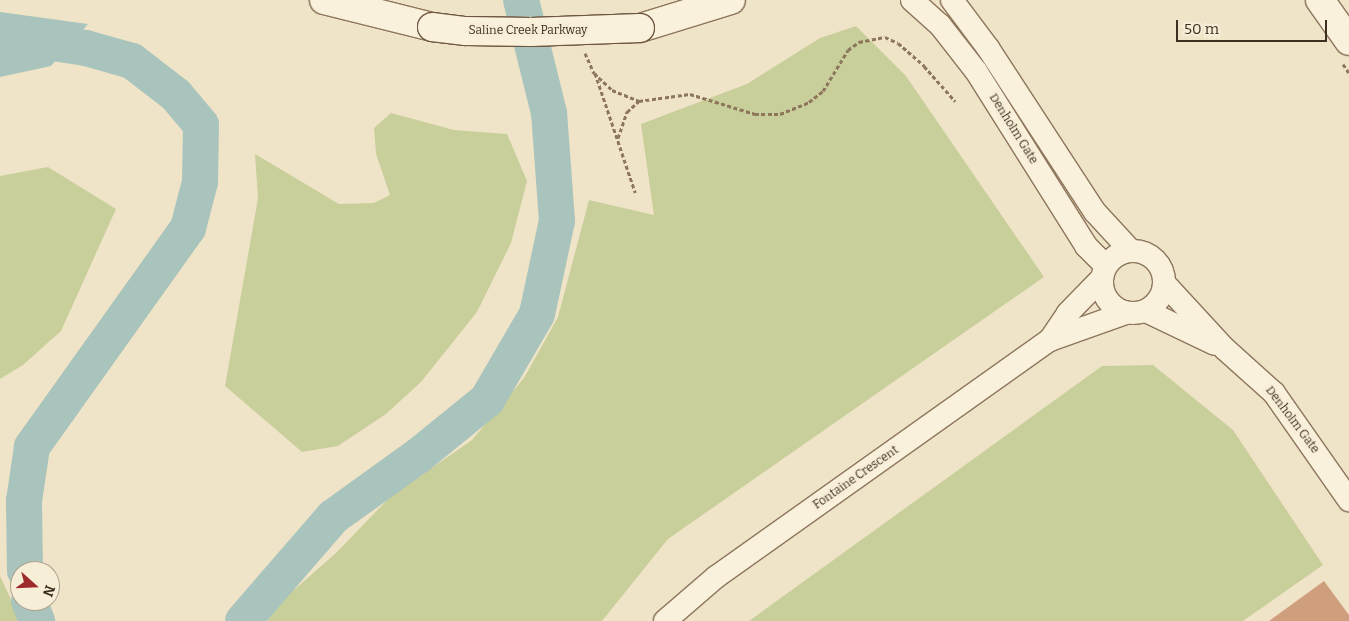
<!DOCTYPE html>
<style>
body{margin:0}
#map{position:relative;width:1349px;height:621px;overflow:hidden;background:#f0e4c8;font-family:Bitter,serif}
div>[style]{position:absolute}
[style*='--x']{left:calc(var(--x)*1px);top:calc(var(--y)*1px);width:calc(var(--w)*1px);rotate:calc(var(--a)*1deg)}
.green>*{inset:0;background:#c9cf9b}
.water>*{inset:0;background:#a9c4bc}
.river>*{height:36px;margin:-18px;padding:0 18px;transform-origin:18px;border-radius:18px;background:#a9c4bc}
.building>*{inset:0;background:#cf9f7d}
.path>*{height:3px;margin-top:-1.5px;transform-origin:0;background:repeating-linear-gradient(90deg,#8d765c 0 4px,transparent 0 6.5px)}
.roads{filter:drop-shadow(1px 0 #8d765c) drop-shadow(-1px 0 #8d765c) drop-shadow(0 1px #8d765c) drop-shadow(0 -1px #8d765c)}
.minor>*{height:22px;margin:-11px;padding:0 11px;transform-origin:11px;border-radius:11px;background:#faf1dc}
.minor>.ring{margin:-11px;padding:0;box-sizing:content-box;background:none;border:22px solid #faf1dc;border-radius:50%}
.secondary>*{height:28px;margin:-14px;padding:0 14px;transform-origin:14px;border-radius:14px;background:#faf1dc}
.bridges{filter:drop-shadow(1px 0 #6f573f) drop-shadow(-1px 0 #6f573f) drop-shadow(0 1px #6f573f) drop-shadow(0 -1px #6f573f)}
.secondary-bridge>*{height:28px;margin:-14px;padding:0 14px;transform-origin:14px;border-radius:14px;background:#faf1dc}
span{translate:-50% -50%;white-space:nowrap;text-align:center;line-height:1.15;-webkit-text-stroke:5px #f7eed8;paint-order:stroke}
.street-label{font-size:12px;color:#3d2e20}
.north{position:absolute;left:10px;top:561px;width:50px;height:50px;box-sizing:border-box;background:#f7eed8;border:1px solid #ada18e;border-radius:50%;rotate:110deg;font-size:14px;font-weight:700;line-height:20px;text-align:center;color:#3d2e20}
.north::after{content:'';display:block;margin:auto;width:18px;height:22px;background:#9e2a2b;clip-path:polygon(50% 0,100% 100%,50% 72%,0 100%)}
.scale{position:absolute;left:1176px;top:20px;width:151px;height:22px;box-sizing:border-box;border:2px solid #3d2e20;border-top:0;padding-left:6px;font-size:15px;line-height:18px;white-space:nowrap;color:#3d2e20;-webkit-text-stroke:4px #f7eed8;paint-order:stroke}
</style>
<div id="map">
<div class="green">
<div style="clip-path:polygon(856px 26px,906px 76px,1044px 277px,668px 539px,602px 621px,267px 621px,279px 603px,336px 553px,390px 497px,472px 440px,524px 378px,558px 317px,589px 200px,654px 215px,641px 124px,747px 84px,820px 38px)"></div>
<div style="clip-path:polygon(391px 113px,454px 130px,507px 134px,527px 181px,511px 243px,477px 312px,421px 382px,386px 414px,338px 446px,302px 452px,225px 386px,258px 198px,255px 154px,339px 204px,374px 203px,390px 195px,376px 154px,374px 128px)"></div>
<div style="clip-path:polygon(48px 167px,116px 209px,61px 331px,23px 365px,0 379px,0 176px)"></div>
<div style="clip-path:polygon(1153px 365px,1233px 430px,1323px 565px,1243px 621px,749px 621px,1102px 366px)"></div>
<div style="clip-path:polygon(0 576px,21px 621px,0 621px)"></div>
</div>
<div class="water">
<div style="clip-path:polygon(0 12px,88px 24px,51px 66px,0 77px)"></div>
</div>
<div class="river">
<div style="--x:0;--y:35;--w:87;--a:8.6"></div>
<div style="--x:86;--y:48;--w:48;--a:15.8"></div>
<div style="--x:132;--y:61;--w:56;--a:37.7"></div>
<div style="--x:176;--y:95;--w:39;--a:50"></div>
<div style="--x:201;--y:125;--w:57;--a:91"></div>
<div style="--x:200;--y:182;--w:48;--a:104.6"></div>
<div style="--x:188;--y:228;--w:269;--a:125.5"></div>
<div style="--x:32;--y:447;--w:55;--a:98.4"></div>
<div style="--x:24;--y:501;--w:70;--a:89.2"></div>
<div style="--x:29;--y:601;--w:22;--a:68"></div>
<div style="--x:243;--y:621;--w:138;--a:-49.1"></div>
<div style="--x:333;--y:517;--w:105;--a:-35.7"></div>
<div style="--x:418;--y:456;--w:89;--a:-39.1"></div>
<div style="--x:487;--y:400;--w:99;--a:-59.8"></div>
<div style="--x:537;--y:314;--w:95;--a:-77.9"></div>
<div style="--x:557;--y:221;--w:108;--a:-94.2"></div>
<div style="--x:549;--y:113;--w:116;--a:-103.9"></div>
</div>
<div class="building">
<div style="clip-path:polygon(1324px 581px,1349px 615px,1349px 621px,1269px 621px)"></div>
</div>
<div class="path">
<div style="--x:585;--y:53;--w:22;--a:66"></div>
<div style="--x:594;--y:73;--w:25;--a:43"></div>
<div style="--x:612;--y:90;--w:29;--a:22"></div>
<div style="--x:639;--y:101;--w:51;--a:-7.8"></div>
<div style="--x:690;--y:94;--w:68;--a:17.1"></div>
<div style="--x:755;--y:114;--w:25;--a:0"></div>
<div style="--x:780;--y:114;--w:31;--a:-22"></div>
<div style="--x:809;--y:102;--w:18;--a:-38"></div>
<div style="--x:823;--y:91;--w:48;--a:-58.6"></div>
<div style="--x:848;--y:50;--w:14;--a:-36"></div>
<div style="--x:859;--y:42;--w:26;--a:-11"></div>
<div style="--x:885;--y:37;--w:14;--a:25"></div>
<div style="--x:898;--y:43;--w:35;--a:41"></div>
<div style="--x:924;--y:66;--w:47;--a:48.5"></div>
<div style="--x:1343;--y:64;--w:11;--a:56"></div>
<div style="--x:595;--y:73;--w:126;--a:71.4"></div>
<div style="--x:618;--y:138;--w:28;--a:-71"></div>
<div style="--x:627;--y:112;--w:16;--a:-43"></div>
</div>
<div class="roads">
<div class="minor">
<div style="--x:912;--y:0;--w:38;--a:42"></div>
<div style="--x:940;--y:25;--w:58;--a:52"></div>
<div style="--x:976;--y:71;--w:207;--a:57.8"></div>
<div style="--x:1086;--y:246;--w:28;--a:45"></div>
<div style="--x:952;--y:0;--w:60;--a:53.1"></div>
<div style="--x:988;--y:48;--w:196;--a:56.9"></div>
<div style="--x:1095;--y:212;--w:53;--a:47.3"></div>
<div class="ring" style="left:1102px;top:251px;width:40px;height:40px"></div>
<div style="--x:1164;--y:283;--w:90;--a:47.3"></div>
<div style="--x:1225;--y:349;--w:66;--a:41.9"></div>
<div style="--x:1274;--y:393;--w:131;--a:55"></div>
<div style="--x:1146;--y:311;--w:76;--a:25.6"></div>
<div style="--x:1050;--y:340;--w:32;--a:-56"></div>
<div style="--x:1068;--y:313;--w:49;--a:-45.8"></div>
<div style="--x:665;--y:621;--w:67;--a:-40.8"></div>
<div style="--x:716;--y:577;--w:410;--a:-35.4"></div>
<div style="--x:1050;--y:340;--w:81;--a:-19.6"></div>
</div>
<div class="secondary">
<div style="--x:324;--y:0;--w:111;--a:14"></div>
<div style="--x:1320;--y:0;--w:50;--a:54.7"></div>
<div style="--x:640;--y:28;--w:95;--a:-17.1"></div>
</div>
</div>
<div class="bridges">
<div class="secondary-bridge">
<div style="--x:432;--y:27;--w:34;--a:7"></div>
<div style="--x:466;--y:31;--w:65;--a:0.9"></div>
<div style="--x:531;--y:32;--w:109;--a:-2.1"></div>
</div>
</div>
<div class="street-label">
<span style="left:528px;top:31px">Saline Creek Parkway</span>
<span style="left:1013px;top:129px;rotate:58deg">Denholm Gate</span>
<span style="left:1292px;top:420px;rotate:53deg">Denholm Gate</span>
<span style="left:856px;top:478px;rotate:-35deg">Fontaine Crescent</span>
</div>
<div class="north">N</div>
<div class="scale">50 m</div>
</div>
